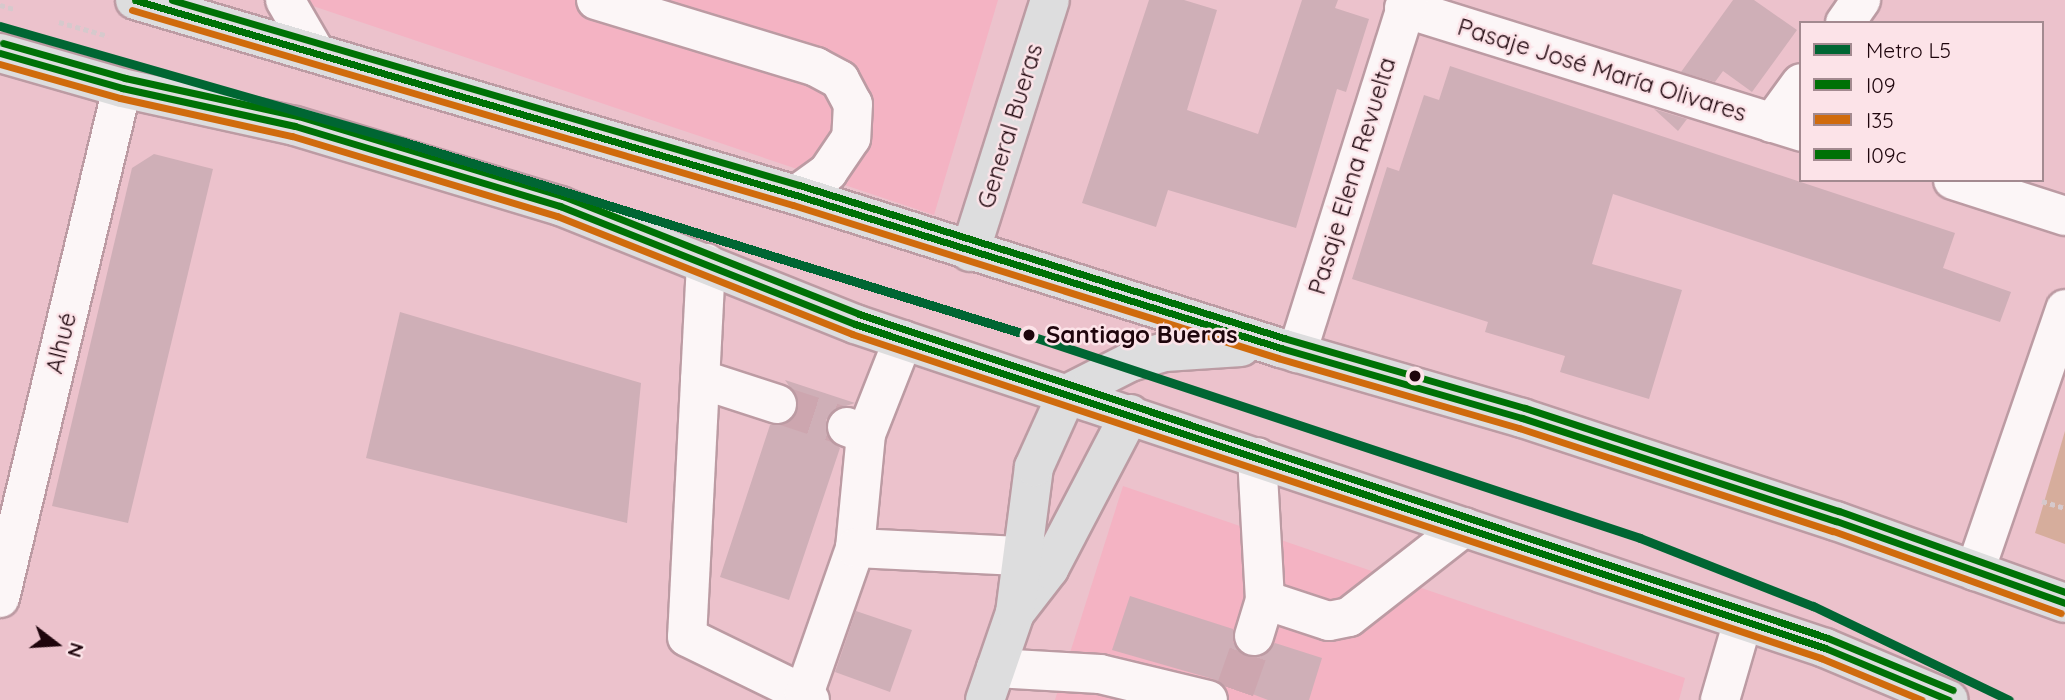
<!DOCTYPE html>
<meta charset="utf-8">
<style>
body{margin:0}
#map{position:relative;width:2065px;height:700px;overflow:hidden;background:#ecc2cc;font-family:Quicksand,sans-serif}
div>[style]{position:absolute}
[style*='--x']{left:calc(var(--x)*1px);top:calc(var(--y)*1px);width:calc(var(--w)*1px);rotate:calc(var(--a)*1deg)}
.built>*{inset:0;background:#f4b3c3}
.green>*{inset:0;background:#d6ad9c}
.building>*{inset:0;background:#cfafb7}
.minor-tunnel>*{height:38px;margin-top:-19px;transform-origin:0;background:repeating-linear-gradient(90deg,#cda6af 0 38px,transparent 0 57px)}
.path>*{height:4.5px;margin-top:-2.25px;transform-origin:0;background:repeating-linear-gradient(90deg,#d6c9cc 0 5px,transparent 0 8.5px)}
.roads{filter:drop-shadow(2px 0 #bc9ba3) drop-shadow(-2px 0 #bc9ba3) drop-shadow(0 2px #bc9ba3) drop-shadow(0 -2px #bc9ba3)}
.minor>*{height:38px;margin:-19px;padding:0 19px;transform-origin:19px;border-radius:19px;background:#fcf6f7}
.major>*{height:38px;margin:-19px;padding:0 19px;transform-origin:19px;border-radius:19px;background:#ddddde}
.bus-1>*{height:7px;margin:-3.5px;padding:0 3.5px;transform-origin:3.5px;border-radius:3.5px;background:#007106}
.bus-2>*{height:7px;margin:-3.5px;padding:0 3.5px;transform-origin:3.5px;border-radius:3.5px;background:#d06b0d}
.bus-3>*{height:7px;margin:-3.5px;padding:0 3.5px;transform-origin:3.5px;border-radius:3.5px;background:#007106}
.metro-1>*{height:9px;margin:-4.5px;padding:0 4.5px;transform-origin:4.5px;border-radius:4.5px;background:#063}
.dots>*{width:19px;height:19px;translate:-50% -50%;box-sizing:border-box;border:4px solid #fce3e8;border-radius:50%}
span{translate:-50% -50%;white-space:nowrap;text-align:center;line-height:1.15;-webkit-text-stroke:5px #fce3e8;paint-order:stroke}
.street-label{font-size:24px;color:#1e050c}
.stop-label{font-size:24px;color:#1e050c;font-weight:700}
.left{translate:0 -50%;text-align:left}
.legend{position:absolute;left:1799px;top:21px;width:245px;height:161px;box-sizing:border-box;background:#fce3e8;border:2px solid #a38a90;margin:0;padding:9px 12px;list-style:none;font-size:21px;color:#1e050c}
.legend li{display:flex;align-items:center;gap:14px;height:35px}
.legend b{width:35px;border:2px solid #a38a90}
.north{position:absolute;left:21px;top:609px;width:70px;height:70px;-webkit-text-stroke:5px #fce3e8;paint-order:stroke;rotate:107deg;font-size:19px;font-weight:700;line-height:28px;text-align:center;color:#1e050c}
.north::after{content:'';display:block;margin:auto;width:24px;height:32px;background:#1e050c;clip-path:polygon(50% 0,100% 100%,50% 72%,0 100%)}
</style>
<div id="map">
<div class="built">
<div style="clip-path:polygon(295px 0,998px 0,934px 215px)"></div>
<div style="clip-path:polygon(1123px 486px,1685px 678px,1679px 700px,1055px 700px)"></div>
</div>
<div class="green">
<div style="clip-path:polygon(2065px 431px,2065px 544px,2035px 533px)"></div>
</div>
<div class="building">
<div style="clip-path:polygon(1149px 0,1184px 0,1217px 10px,1187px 110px,1258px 134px,1302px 0,1338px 0,1335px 8px,1369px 19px,1346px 92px,1337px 89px,1296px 228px,1168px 190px,1156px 227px,1082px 203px)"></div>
<div style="clip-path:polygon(1733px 0,1754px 0,1797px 30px,1752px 92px,1723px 71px,1715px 82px,1681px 72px)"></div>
<div style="clip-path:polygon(1450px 66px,1955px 233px,1943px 268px,2011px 292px,2000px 322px,1613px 194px,1592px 264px,1682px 290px,1649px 399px,1560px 372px,1565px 356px,1485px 332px,1488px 322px,1352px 279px,1387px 167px,1399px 171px,1424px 95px,1439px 100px)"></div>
<div style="clip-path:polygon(1654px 109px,1687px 119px,1678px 131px)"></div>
<div style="clip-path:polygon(154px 154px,213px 169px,128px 523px,52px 506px,132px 168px)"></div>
<div style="clip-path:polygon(400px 312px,641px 383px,627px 523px,366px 458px)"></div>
<div style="clip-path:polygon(785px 380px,855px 403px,834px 410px,826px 420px,830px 440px,840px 448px,789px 600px,720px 577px,770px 425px,782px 425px,798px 411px,798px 399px)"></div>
<div style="clip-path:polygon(1130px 596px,1233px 629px,1233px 642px,1247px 657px,1260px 657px,1275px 643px,1322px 658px,1309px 700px,1268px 700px,1213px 679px,1112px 650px)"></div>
<div style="clip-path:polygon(856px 611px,912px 630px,890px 692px,835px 672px)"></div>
</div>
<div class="minor-tunnel">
<div style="--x:777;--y:404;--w:74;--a:18.2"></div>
<div style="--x:1235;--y:690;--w:57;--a:-70.6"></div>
</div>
<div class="path">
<div style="--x:0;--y:5;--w:15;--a:16"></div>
<div style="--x:59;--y:22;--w:51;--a:15.9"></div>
<div style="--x:2042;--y:501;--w:24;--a:17"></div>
</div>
<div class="roads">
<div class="minor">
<div style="--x:285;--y:0;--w:58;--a:59.9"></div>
<div style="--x:596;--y:0;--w:230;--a:16.9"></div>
<div style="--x:816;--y:67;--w:27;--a:28"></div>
<div style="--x:840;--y:80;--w:27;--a:62"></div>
<div style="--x:853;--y:104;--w:34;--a:93"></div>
<div style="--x:851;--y:138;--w:41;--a:124.1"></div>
<div style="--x:828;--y:172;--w:39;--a:144"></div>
<div style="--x:1404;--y:8;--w:416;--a:17.3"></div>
<div style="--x:1845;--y:23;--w:28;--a:-55"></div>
<div style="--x:1772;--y:123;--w:49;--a:-54.1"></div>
<div style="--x:1953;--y:180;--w:118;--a:17.8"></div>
<div style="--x:706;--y:263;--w:374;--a:92.9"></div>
<div style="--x:687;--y:637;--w:130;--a:26"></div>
<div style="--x:1297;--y:353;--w:370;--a:-72.5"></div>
<div style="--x:700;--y:379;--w:81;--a:18"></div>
<div style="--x:847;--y:427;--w:20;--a:20"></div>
<div style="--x:866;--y:434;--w:115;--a:95.5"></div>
<div style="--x:866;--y:434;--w:101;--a:-68.5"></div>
<div style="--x:1975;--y:571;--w:277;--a:-71"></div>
<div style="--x:0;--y:598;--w:524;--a:-76.55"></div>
<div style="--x:1265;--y:600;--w:67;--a:18.2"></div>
<div style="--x:1329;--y:621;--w:20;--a:-11"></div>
<div style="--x:1349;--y:617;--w:146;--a:-38"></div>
<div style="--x:1254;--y:636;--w:38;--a:-73"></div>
<div style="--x:1265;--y:600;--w:143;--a:-93.2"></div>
<div style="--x:996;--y:668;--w:104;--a:3.3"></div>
<div style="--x:1100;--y:674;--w:111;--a:13.5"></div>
<div style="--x:810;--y:700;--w:8;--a:-135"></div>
<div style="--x:804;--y:694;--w:155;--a:-70.7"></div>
<div style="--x:855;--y:548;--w:165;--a:2.8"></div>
<div style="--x:1720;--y:700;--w:82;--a:-73.8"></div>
</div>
<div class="major">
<div style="--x:135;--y:0;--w:689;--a:16.44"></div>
<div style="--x:796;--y:195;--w:509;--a:17.51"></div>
<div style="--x:1281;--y:348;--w:251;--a:16.2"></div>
<div style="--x:1522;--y:418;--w:330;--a:18.2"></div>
<div style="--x:1836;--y:521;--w:243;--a:19.7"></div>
<div style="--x:0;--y:53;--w:127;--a:16"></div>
<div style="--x:122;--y:88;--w:177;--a:12.4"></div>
<div style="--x:295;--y:126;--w:277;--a:16.8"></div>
<div style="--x:560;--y:206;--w:318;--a:21.8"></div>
<div style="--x:855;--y:324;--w:1023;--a:18.47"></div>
<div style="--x:1825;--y:648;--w:134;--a:22.8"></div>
<div style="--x:970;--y:252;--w:264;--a:-72.4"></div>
<div style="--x:1067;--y:394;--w:71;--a:-26.9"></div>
<div style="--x:1130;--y:362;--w:36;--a:-16"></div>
<div style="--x:1165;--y:352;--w:76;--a:-3.8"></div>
<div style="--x:1015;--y:613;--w:56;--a:-52.3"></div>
<div style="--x:1049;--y:569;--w:175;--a:-62.4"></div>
<div style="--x:985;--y:700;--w:92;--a:-71"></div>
<div style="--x:1015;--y:613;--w:147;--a:-82.6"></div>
<div style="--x:1034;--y:467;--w:80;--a:-65.7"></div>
</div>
</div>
<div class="bus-1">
<div style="--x:135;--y:0;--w:689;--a:16.44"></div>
<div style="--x:796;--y:195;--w:509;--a:17.51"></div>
<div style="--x:1281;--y:348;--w:251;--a:16.2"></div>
<div style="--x:1522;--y:418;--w:330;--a:18.2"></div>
<div style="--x:1836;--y:521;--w:243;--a:19.7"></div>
<div style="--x:0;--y:53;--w:127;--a:16"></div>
<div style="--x:122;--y:88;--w:177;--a:12.4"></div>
<div style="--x:295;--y:126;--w:277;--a:16.8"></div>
<div style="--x:560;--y:206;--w:318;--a:21.8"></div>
<div style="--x:855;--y:324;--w:1023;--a:18.47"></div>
<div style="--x:1825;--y:648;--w:134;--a:22.8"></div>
</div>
<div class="bus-2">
<div style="--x:132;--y:10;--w:689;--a:16.44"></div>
<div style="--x:793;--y:205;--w:509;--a:17.51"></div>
<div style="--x:1278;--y:358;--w:251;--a:16.2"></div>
<div style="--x:1519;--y:428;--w:330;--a:18.2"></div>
<div style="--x:1833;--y:531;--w:242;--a:19.8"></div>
<div style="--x:0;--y:64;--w:125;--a:15.8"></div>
<div style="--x:120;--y:98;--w:176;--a:12.5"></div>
<div style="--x:292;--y:136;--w:277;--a:16.8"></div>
<div style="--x:557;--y:216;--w:318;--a:21.8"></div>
<div style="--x:852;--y:334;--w:1022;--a:18.49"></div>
<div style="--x:1821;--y:658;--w:109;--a:22.6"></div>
</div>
<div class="bus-3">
<div style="--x:172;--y:0;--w:654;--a:16.44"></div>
<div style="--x:799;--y:185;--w:509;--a:17.51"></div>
<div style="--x:1284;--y:338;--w:251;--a:16.2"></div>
<div style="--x:1525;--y:408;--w:330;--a:18.2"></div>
<div style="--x:1839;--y:511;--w:240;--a:19.7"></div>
<div style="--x:3;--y:43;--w:127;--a:16"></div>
<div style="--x:125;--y:78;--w:177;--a:12.4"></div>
<div style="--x:298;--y:116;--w:277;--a:16.8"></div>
<div style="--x:563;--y:196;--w:319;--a:21.7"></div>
<div style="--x:859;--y:314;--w:1022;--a:18.49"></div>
<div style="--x:1828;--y:638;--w:135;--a:22.6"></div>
</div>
<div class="metro-1">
<div style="--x:0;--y:26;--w:420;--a:16"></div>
<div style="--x:404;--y:142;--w:653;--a:17.19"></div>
<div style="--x:1028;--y:335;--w:645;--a:18.35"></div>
<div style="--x:1640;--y:538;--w:186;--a:21.5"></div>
<div style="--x:1813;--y:606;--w:217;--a:25.6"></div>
</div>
<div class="dots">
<div style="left:1029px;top:335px;background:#1e050c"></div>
<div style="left:1415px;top:376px;background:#1e050c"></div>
</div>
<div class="street-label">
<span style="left:1602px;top:70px;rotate:17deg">Pasaje José María Olivares</span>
<span style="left:1010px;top:126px;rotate:-73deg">General Bueras</span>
<span style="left:1352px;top:176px;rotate:-73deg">Pasaje Elena Revuelta</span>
<span style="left:61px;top:343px;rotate:-76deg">Alhué</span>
</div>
<div class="stop-label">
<span class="left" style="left:1046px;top:335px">Santiago Bueras</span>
</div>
<ul class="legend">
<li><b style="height:9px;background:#063"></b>Metro L5</li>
<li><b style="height:9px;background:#007106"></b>I09</li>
<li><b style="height:9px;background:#d06b0d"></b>I35</li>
<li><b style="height:9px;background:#007106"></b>I09c</li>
</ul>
<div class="north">N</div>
</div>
